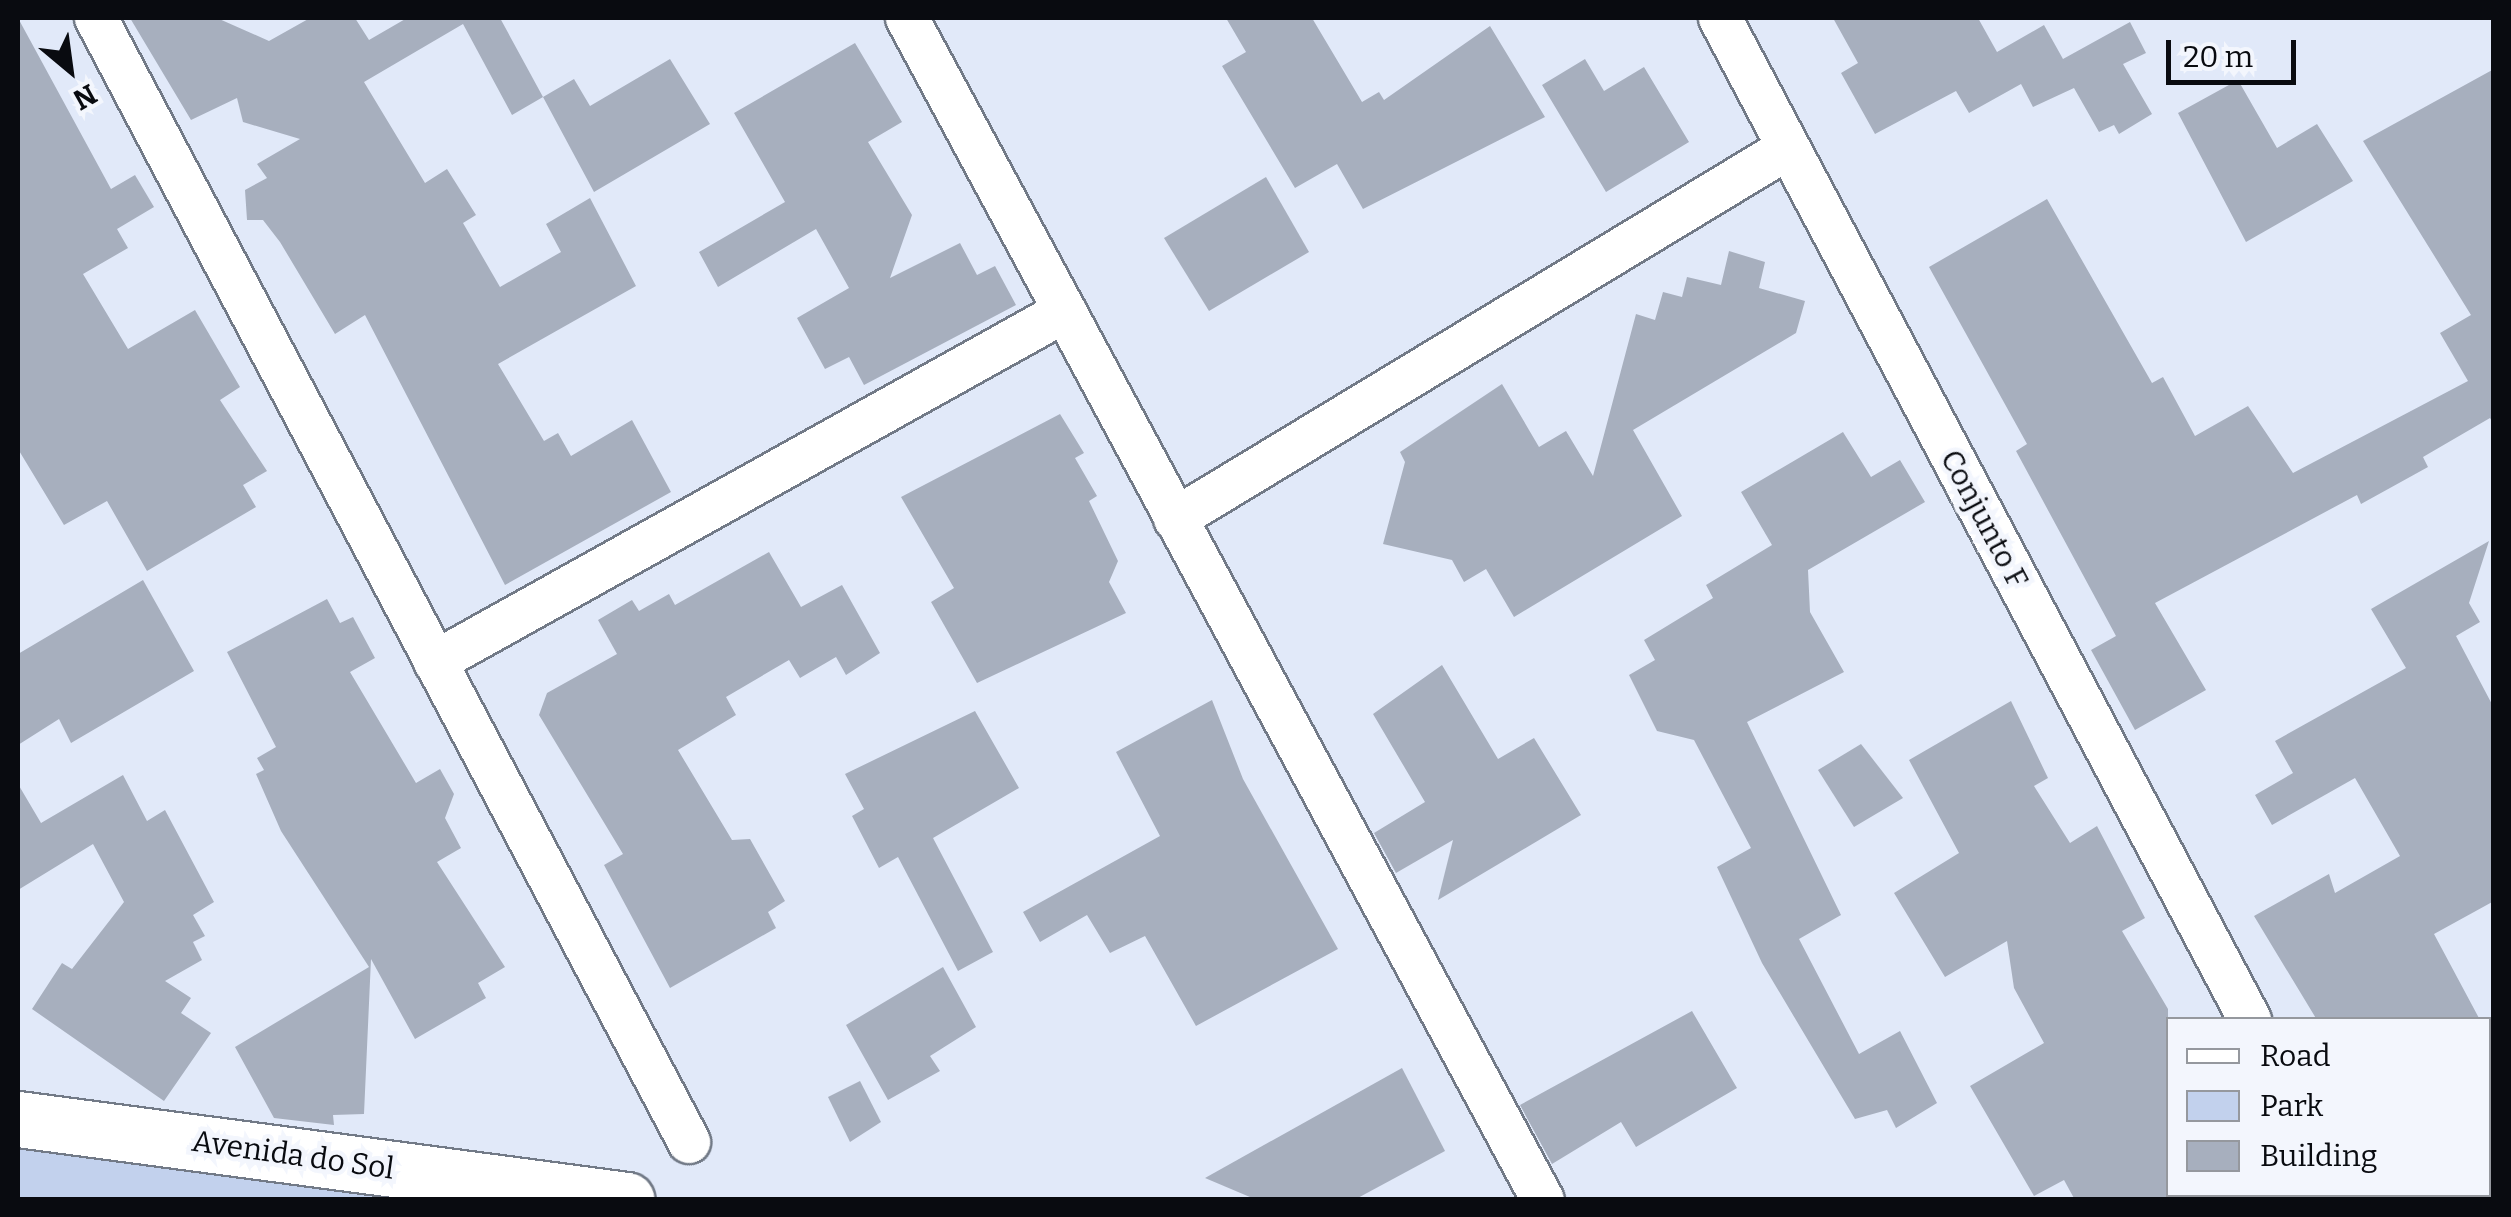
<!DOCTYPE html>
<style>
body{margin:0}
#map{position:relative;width:2511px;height:1217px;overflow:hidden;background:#e1e9f9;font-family:Bitter,serif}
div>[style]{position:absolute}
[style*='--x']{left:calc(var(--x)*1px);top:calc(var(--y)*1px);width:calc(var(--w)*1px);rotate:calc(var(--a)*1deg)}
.green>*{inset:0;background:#c2d1ed}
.building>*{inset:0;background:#a7afbe}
.roads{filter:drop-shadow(2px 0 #727a87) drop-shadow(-2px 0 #727a87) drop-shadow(0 2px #727a87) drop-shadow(0 -2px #727a87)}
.street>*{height:42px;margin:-21px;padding:0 21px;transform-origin:21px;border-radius:21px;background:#fff}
.secondary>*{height:55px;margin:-27.5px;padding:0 27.5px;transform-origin:27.5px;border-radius:27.5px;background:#fff}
span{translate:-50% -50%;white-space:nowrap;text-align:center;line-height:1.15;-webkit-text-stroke:9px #f3f6fd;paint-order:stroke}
.street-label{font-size:30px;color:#090b10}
.frame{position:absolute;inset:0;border:20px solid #090b10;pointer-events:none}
.legend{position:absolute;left:2166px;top:1017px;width:325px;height:180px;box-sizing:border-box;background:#f3f6fd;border:2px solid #95989e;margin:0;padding:12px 18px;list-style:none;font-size:30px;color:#090b10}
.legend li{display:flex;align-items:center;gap:20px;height:50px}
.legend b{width:50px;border:2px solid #95989e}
.north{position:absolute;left:20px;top:20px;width:100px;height:100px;-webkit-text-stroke:8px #f3f6fd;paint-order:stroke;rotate:151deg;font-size:28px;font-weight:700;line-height:40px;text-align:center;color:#090b10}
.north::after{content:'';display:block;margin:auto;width:35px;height:45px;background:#090b10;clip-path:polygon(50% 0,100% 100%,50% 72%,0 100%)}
.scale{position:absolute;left:2166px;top:40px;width:130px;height:45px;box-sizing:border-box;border:5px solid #090b10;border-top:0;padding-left:12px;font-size:30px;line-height:35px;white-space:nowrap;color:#090b10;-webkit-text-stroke:8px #f3f6fd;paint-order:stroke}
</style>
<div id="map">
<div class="green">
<div style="clip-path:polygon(18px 1129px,455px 1199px,18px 1199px)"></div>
</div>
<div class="building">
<div style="clip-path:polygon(18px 18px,111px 189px,135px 175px,154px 207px,117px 229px,128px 248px,83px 274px,128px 349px,195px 310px,240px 387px,220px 400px,267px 471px,243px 485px,256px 507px,147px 571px,107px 501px,64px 525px,18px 449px)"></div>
<div style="clip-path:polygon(130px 18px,217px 18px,269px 41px,310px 18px,355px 18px,369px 40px,407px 18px,500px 18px,543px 97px,512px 115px,463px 24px,364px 82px,425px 183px,447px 169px,476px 215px,463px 223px,500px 287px,561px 252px,546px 224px,590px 198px,636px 286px,498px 364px,544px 441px,558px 433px,571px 456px,632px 420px,671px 492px,505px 585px,365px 315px,335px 334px,280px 242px,263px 220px,247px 220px,245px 190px,267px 178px,257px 164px,300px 139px,243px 122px,237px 98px,191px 120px)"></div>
<div style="clip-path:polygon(1226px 18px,1312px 18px,1362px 102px,1379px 92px,1384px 100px,1490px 26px,1545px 117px,1363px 209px,1337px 164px,1295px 188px,1222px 66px,1246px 52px)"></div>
<div style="clip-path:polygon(1833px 18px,1978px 18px,1997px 52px,2044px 25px,2063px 59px,2130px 22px,2146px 53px,2123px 64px,2152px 114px,2119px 134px,2114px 125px,2099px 132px,2074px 88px,2033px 107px,2021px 84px,1969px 113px,1956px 91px,1875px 134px,1841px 73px,1858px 63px)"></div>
<div style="clip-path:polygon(855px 43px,902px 122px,868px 142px,912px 215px,890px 278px,960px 243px,977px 275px,995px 266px,1016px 305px,864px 385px,849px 357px,825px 369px,797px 318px,849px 288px,816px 229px,718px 287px,699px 252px,785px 202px,734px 113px)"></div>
<div style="clip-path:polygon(670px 59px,710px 124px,594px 192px,543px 97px,574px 79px,590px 106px)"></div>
<div style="clip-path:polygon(1585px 59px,1604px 91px,1644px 67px,1689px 142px,1606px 192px,1542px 85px)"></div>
<div style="clip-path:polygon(2494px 69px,2494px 425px,2490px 418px,2423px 457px,2428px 467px,2361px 504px,2357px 495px,2155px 603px,2206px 690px,2135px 730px,2091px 650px,2116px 636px,2016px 451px,2027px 444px,1929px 267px,2047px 199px,2152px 383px,2163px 377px,2195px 436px,2248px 406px,2293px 473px,2468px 381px,2440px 333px,2471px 315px,2363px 141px)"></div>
<div style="clip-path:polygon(2238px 80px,2277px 148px,2317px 124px,2353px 181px,2246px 242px,2178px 113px)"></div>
<div style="clip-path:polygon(1266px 177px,1309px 252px,1209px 311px,1164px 238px)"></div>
<div style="clip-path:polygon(1729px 251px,1765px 262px,1759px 288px,1805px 301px,1796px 333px,1633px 430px,1682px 516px,1514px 617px,1486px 569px,1464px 582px,1452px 560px,1383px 544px,1405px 462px,1400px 452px,1502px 384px,1539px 447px,1566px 431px,1593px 476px,1636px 314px,1655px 320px,1663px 292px,1682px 297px,1687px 277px,1721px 285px)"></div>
<div style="clip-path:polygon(1060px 414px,1084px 453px,1075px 458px,1097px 496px,1089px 501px,1118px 561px,1109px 582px,1126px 613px,977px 683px,931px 602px,954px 588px,901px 497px)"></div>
<div style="clip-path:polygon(1843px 432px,1871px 477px,1900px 460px,1925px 502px,1808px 570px,1810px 612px,1844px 672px,1747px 722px,1841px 915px,1799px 939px,1859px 1054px,1900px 1031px,1937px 1103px,1896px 1128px,1887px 1110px,1855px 1119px,1762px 963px,1717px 867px,1751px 848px,1694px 740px,1657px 731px,1629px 675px,1655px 660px,1644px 640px,1713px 598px,1706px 585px,1772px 545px,1741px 492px)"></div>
<div style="clip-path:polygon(2489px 541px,2469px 603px,2480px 622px,2456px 636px,2494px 708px,2494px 901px,2434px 934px,2480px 1020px,2317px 1020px,2254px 916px,2329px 874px,2335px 893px,2400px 856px,2355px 778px,2272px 825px,2255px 795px,2293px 773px,2275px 741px,2406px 668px,2371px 609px)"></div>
<div style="clip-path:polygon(769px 552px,801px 607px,842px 585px,880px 653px,846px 675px,836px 657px,800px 678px,789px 660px,726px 697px,736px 715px,678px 750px,732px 840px,750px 839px,785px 901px,768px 912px,776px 928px,670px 988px,604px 865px,623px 854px,539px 715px,547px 693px,617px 654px,598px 620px,632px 600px,639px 611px,669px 594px,675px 605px)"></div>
<div style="clip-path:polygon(143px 580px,194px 671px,71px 743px,59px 719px,18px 745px,18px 654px)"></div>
<div style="clip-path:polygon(327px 599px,340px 623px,353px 617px,375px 658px,350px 672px,416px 783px,440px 769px,454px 794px,445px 818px,461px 848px,437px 862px,505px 967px,478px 983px,486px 998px,415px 1039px,371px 959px,364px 1114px,333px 1115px,334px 1125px,274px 1118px,235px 1047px,369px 967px,281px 831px,256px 774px,264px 770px,257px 758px,276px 747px,227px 652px)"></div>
<div style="clip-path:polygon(1442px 665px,1498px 759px,1534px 738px,1581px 815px,1438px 900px,1453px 840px,1396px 873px,1374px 833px,1425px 802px,1373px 714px)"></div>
<div style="clip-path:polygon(1212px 700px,1243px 779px,1338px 949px,1196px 1026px,1145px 936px,1110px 953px,1087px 915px,1040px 942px,1023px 912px,1160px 836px,1116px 752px)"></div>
<div style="clip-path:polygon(2011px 701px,2048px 778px,2034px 786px,2070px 843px,2097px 826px,2145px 918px,2122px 931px,2168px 1009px,2168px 1200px,2075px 1200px,2064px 1180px,2034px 1196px,1970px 1086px,2044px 1043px,2014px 988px,2007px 941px,1945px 977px,1894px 893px,1959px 853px,1909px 760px)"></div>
<div style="clip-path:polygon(975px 711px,1019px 788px,933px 838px,993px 952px,958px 971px,898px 857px,879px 868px,852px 816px,864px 809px,845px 774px)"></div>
<div style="clip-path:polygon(1861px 744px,1903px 798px,1854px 827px,1818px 770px)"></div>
<div style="clip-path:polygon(123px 775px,147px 821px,165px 810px,214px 902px,193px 915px,205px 936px,193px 942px,202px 960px,165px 981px,191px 998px,181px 1013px,211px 1033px,164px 1101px,32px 1009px,62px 963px,72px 969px,124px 902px,93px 844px,18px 890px,18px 784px,41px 823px)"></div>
<div style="clip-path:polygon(943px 967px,976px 1027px,930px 1056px,940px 1071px,888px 1100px,846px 1025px)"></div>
<div style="clip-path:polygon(1692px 1011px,1737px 1088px,1636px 1147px,1621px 1122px,1552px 1164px,1520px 1105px)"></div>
<div style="clip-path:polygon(1402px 1068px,1445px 1151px,1354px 1200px,1257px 1200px,1205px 1178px)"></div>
<div style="clip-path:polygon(860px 1081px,881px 1122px,850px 1142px,828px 1097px)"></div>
</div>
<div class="roads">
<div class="street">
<div style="--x:96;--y:18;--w:1271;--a:62.18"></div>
<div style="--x:907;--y:18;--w:1342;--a:61.72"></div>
<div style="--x:1720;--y:18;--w:1134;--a:62.12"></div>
<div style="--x:1175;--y:519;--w:717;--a:-31.18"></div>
<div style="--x:435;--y:662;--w:721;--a:-29.12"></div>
<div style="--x:2343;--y:1194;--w:6;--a:72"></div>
</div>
<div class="secondary">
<div style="--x:18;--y:1119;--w:614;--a:7.58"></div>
</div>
</div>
<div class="street-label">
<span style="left:1984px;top:519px;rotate:62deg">Conjunto F</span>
<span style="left:293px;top:1155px;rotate:8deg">Avenida do Sol</span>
</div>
<div class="frame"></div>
<ul class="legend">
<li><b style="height:12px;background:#fff"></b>Road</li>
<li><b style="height:28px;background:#c2d1ed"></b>Park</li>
<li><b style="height:28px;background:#a7afbe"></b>Building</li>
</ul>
<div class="north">N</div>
<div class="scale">20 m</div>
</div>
